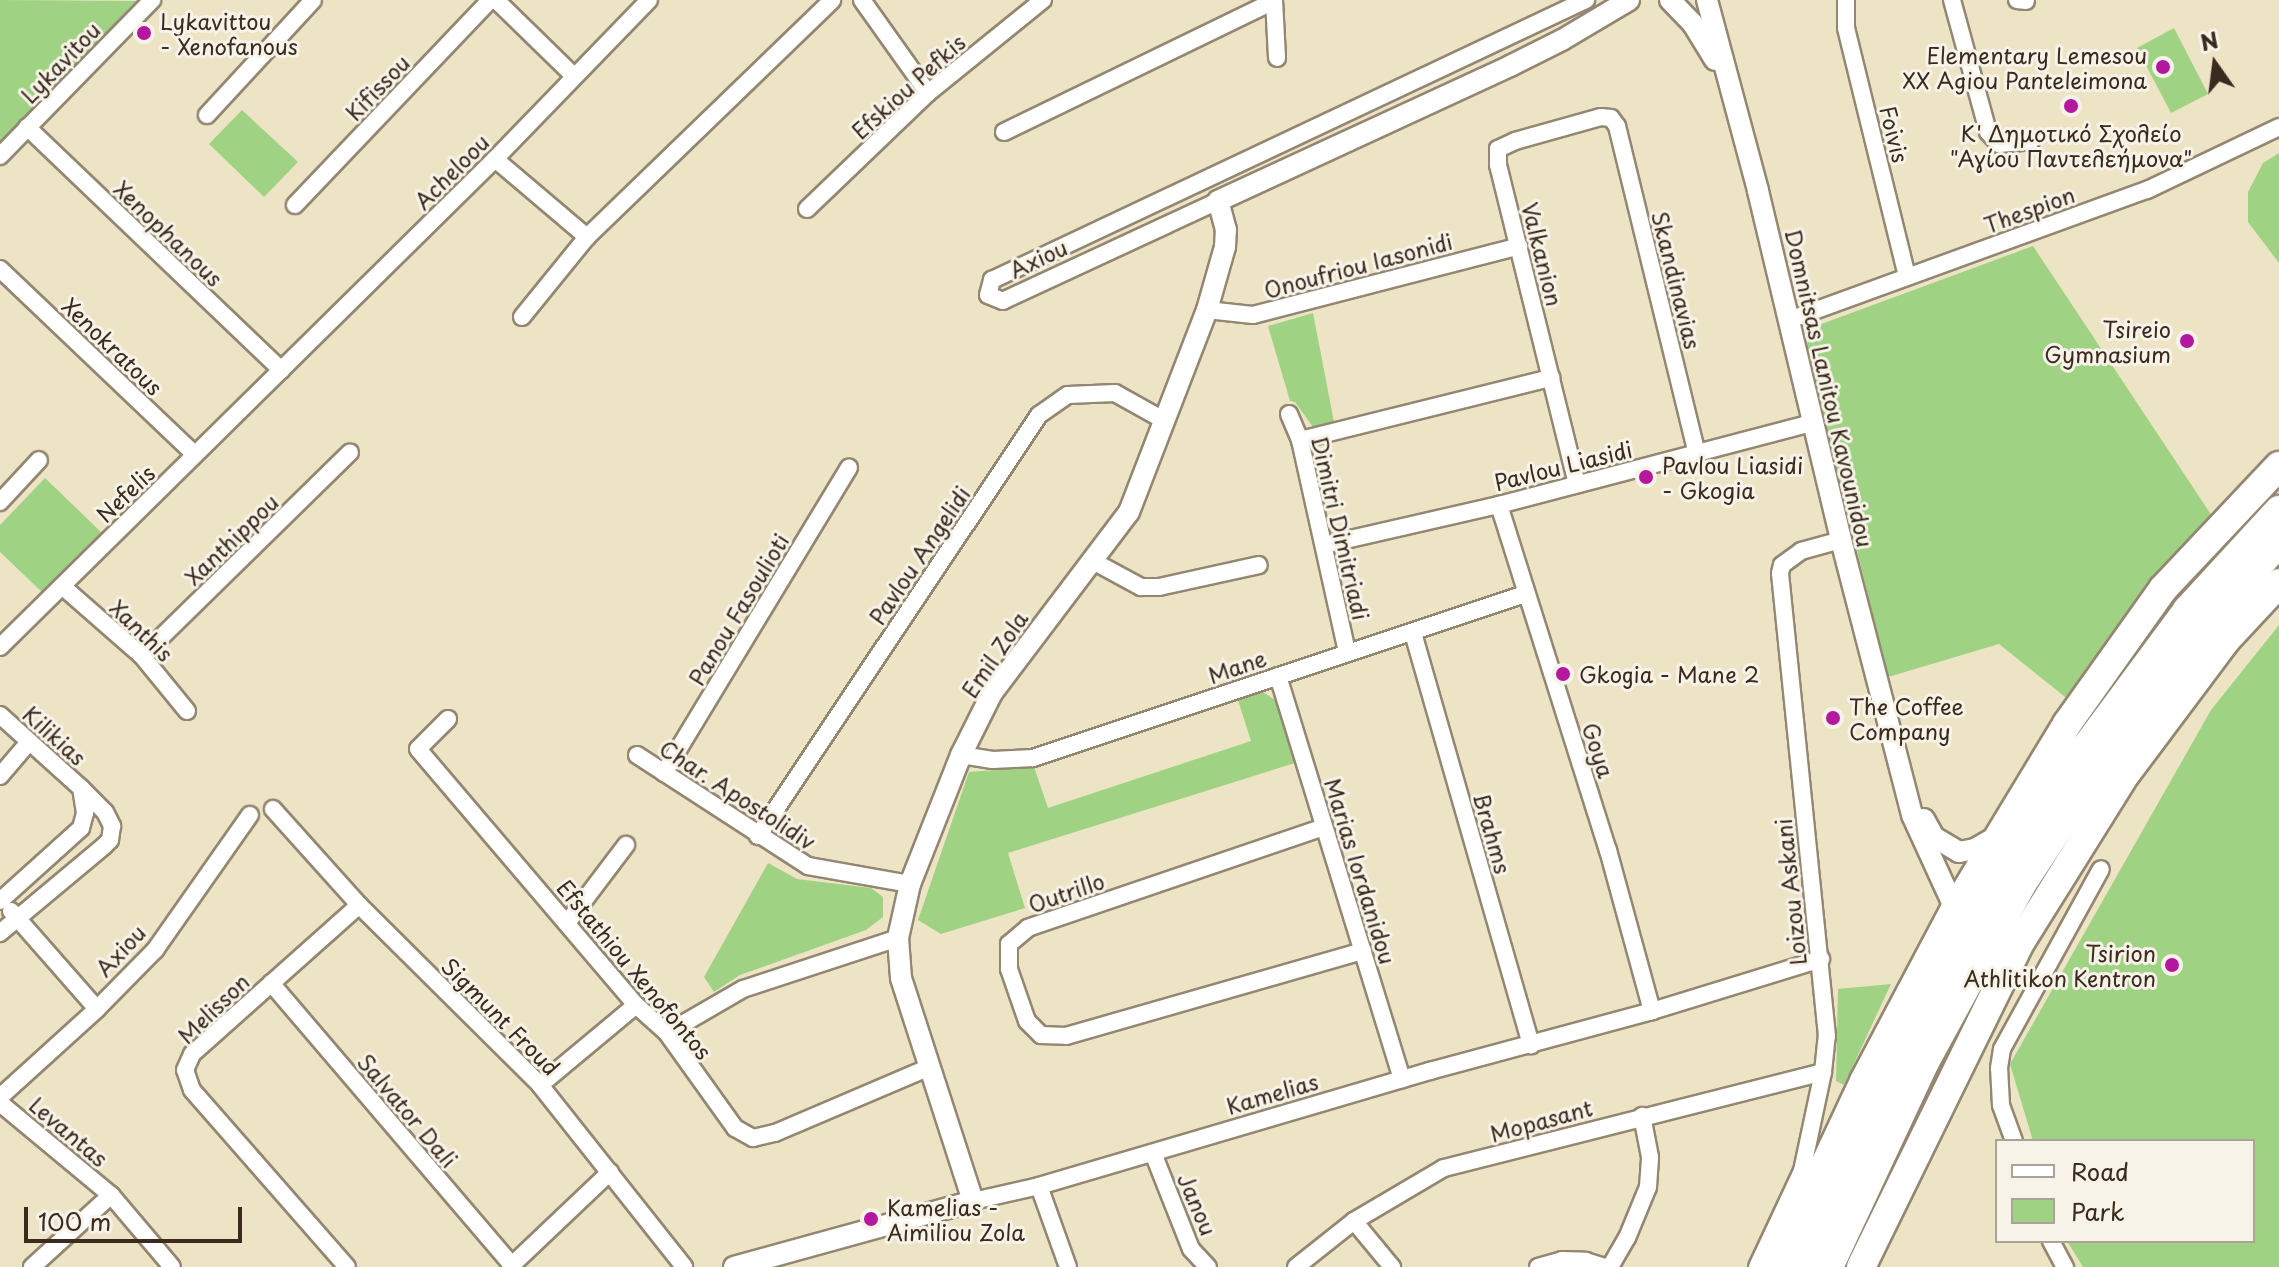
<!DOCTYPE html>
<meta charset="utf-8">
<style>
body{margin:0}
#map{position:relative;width:2279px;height:1267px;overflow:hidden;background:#ede4c6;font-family:"Playpen Sans",sans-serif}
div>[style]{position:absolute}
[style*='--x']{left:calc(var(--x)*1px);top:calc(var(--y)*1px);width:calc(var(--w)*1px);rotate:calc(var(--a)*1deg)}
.green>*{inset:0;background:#9fd282}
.roads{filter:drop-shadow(2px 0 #948772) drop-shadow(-2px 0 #948772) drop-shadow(0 2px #948772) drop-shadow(0 -2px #948772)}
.minor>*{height:16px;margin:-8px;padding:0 8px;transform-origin:8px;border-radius:8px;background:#fff}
.tertiary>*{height:20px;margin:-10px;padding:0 10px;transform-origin:10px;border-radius:10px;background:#fff}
.trunk>*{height:28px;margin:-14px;padding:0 14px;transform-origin:14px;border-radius:14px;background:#fff}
.dots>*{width:22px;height:22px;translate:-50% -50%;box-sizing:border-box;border:4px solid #f7f3e8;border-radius:50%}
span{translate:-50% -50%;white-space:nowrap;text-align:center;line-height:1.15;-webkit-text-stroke:6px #f7f3e8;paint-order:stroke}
.poi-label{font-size:22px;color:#3b2a1e}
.left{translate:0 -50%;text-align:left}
.right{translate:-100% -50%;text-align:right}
.street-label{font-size:22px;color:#3b2a1e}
.legend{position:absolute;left:1995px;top:1139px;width:260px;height:104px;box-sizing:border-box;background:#f7f3e8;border:2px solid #aca397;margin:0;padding:10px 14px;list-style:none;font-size:24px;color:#3b2a1e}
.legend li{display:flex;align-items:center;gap:16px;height:40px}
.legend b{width:40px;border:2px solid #aca397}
.north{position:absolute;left:2175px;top:24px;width:80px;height:80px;-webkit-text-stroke:6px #f7f3e8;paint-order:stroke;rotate:346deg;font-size:22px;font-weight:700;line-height:32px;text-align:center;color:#3b2a1e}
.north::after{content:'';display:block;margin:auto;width:28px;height:36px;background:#3b2a1e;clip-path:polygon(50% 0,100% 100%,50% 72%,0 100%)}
.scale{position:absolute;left:24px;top:1207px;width:218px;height:36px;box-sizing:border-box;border:4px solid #3b2a1e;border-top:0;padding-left:10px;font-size:24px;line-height:28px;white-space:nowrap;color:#3b2a1e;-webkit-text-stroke:6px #f7f3e8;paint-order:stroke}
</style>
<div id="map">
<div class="green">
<div style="clip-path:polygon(0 0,139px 1px,0 142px)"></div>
<div style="clip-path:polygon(2174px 28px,2208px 94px,2171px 113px,2137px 48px)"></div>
<div style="clip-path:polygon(242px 110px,298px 162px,264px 197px,209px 144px)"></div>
<div style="clip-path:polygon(2279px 153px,2279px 263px,2248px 222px,2248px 192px,2263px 163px)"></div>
<div style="clip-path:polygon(2033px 246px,2212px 516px,2069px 700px,1999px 644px,1888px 677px,1807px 346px,1809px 333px,1816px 326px)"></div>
<div style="clip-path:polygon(1313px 313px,1334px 422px,1313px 427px,1295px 402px,1290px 401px,1268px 326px)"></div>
<div style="clip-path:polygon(45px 478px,102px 533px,43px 593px,0 552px,0 525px)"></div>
<div style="clip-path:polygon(2279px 625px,2279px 1267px,2083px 1267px,2067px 1241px,2253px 1241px,2253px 1141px,2033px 1141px,2010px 1064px,2211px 710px)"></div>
<div style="clip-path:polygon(1263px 692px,1275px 700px,1295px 763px,1008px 853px,1025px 908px,941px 934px,918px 920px,969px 772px,1034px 767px,1048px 808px,1251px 741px,1238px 700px)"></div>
<div style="clip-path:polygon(768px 863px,797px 879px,871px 888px,883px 897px,883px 917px,866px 930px,740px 975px,714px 992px,704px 977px)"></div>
<div style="clip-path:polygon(1891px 984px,1844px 1085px,1836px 1081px,1838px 989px)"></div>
</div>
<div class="roads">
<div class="minor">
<div style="--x:496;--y:0;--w:109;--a:44.3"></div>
<div style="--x:862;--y:0;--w:114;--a:54.6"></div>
<div style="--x:1274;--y:0;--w:58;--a:87"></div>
<div style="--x:1846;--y:0;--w:28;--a:90"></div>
<div style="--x:1846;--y:28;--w:256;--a:76.2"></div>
<div style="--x:1952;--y:0;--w:137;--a:74.7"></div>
<div style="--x:1988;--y:132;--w:16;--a:47"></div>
<div style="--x:1999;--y:144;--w:32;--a:-5"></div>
<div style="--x:2017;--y:0;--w:9;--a:6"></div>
<div style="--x:207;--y:115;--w:156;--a:-47.3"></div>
<div style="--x:27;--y:127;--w:352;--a:43.7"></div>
<div style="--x:1004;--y:132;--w:300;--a:-25.9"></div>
<div style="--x:0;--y:156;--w:218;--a:-45.7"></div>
<div style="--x:495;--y:159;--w:121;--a:40.3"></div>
<div style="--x:1218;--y:201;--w:237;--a:155.1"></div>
<div style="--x:1003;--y:301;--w:16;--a:-158"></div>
<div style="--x:988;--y:295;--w:16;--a:-75"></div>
<div style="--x:992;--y:280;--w:657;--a:-25.24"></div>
<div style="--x:295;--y:205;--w:283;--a:-46.4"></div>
<div style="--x:807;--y:209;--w:168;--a:-43.8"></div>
<div style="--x:928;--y:93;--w:148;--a:-39"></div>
<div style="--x:0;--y:269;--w:269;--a:43.6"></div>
<div style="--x:1207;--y:310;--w:46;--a:6.2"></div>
<div style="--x:1253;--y:315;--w:275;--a:-14.5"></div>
<div style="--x:522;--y:317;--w:103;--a:-50.9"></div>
<div style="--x:587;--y:237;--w:341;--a:-44"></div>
<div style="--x:1789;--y:320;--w:381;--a:-20"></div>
<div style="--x:2147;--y:190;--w:146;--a:-25.5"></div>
<div style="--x:1289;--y:414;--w:28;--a:67"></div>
<div style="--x:1300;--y:440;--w:217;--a:77.5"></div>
<div style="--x:1300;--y:440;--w:259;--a:-13.9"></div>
<div style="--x:1577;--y:484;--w:329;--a:-103.9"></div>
<div style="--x:1498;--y:165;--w:16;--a:-90"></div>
<div style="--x:1498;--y:149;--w:19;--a:-25"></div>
<div style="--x:1515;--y:141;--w:89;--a:-15.6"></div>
<div style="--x:1601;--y:117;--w:10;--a:6"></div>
<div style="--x:1611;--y:118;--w:10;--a:53"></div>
<div style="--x:1617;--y:126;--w:338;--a:76.3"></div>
<div style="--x:0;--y:502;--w:57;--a:-47.1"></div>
<div style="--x:1499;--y:505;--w:362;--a:72.5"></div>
<div style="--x:1608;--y:850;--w:167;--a:74.7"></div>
<div style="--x:1324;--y:545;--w:180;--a:-12.9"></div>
<div style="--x:1499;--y:505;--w:324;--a:-14.7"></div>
<div style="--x:1091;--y:560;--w:57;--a:28.4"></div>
<div style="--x:1141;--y:587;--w:18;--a:0"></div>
<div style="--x:1159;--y:587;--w:102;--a:-12.4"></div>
<div style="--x:62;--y:586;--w:106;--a:41.2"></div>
<div style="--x:142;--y:656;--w:71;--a:50.7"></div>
<div style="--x:1413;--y:633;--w:429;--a:74"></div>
<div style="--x:0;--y:647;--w:695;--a:-44.59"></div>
<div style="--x:495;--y:159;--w:221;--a:-45.9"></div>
<div style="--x:142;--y:656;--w:291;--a:-44.4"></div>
<div style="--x:1278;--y:676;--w:422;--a:72.9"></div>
<div style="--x:0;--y:715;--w:109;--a:42"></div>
<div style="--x:81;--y:788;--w:34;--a:45"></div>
<div style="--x:105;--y:812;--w:16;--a:63"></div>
<div style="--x:112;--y:826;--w:14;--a:98"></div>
<div style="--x:110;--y:840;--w:8;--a:135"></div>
<div style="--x:104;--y:846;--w:136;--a:140.1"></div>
<div style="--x:448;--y:719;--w:42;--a:135"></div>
<div style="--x:418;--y:749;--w:336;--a:49.6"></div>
<div style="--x:636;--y:1005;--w:42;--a:42.1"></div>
<div style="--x:667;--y:1033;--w:117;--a:54.4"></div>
<div style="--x:735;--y:1128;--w:21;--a:29"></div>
<div style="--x:753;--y:1138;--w:23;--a:-13"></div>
<div style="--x:775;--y:1133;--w:168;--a:-23.1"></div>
<div style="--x:637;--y:755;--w:204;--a:33"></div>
<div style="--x:808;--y:866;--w:104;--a:10"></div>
<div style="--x:961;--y:755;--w:32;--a:9"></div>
<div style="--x:993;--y:760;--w:40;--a:-2.9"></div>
<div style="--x:1033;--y:758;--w:519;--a:-18.43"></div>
<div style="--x:664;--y:773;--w:357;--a:-58.8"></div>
<div style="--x:0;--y:776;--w:45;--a:-49.5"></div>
<div style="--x:273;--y:809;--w:129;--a:48.1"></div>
<div style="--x:359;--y:905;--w:255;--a:44.8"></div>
<div style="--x:540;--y:1085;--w:232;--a:51.6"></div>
<div style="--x:1324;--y:827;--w:313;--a:161.2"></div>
<div style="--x:1028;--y:928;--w:25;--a:140"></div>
<div style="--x:1009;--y:944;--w:25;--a:90"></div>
<div style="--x:1009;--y:969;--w:55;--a:70.9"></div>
<div style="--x:1027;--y:1021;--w:20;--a:45"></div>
<div style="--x:1041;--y:1035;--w:25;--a:2"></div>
<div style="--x:1066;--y:1036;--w:309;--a:-16"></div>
<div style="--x:758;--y:836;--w:506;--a:-56.28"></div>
<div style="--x:1039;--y:415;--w:35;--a:-35"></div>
<div style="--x:1068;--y:395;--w:47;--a:-2.4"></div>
<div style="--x:1115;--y:393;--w:57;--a:29.2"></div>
<div style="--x:0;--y:901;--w:109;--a:-42"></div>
<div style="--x:81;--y:828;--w:16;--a:-75"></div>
<div style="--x:85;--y:813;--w:25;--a:-99"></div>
<div style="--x:11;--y:911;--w:130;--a:48.7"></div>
<div style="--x:567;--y:923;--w:98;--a:-52.9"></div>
<div style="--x:271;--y:983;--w:371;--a:49.5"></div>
<div style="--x:667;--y:1033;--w:88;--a:-30.1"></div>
<div style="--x:743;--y:989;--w:163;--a:-18.2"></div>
<div style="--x:540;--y:1085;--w:125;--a:-39.8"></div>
<div style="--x:0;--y:1097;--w:131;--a:-42.2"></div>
<div style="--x:97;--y:1009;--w:83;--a:-45.5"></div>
<div style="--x:155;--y:950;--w:165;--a:-54.9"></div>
<div style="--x:0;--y:1103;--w:144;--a:39.7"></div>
<div style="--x:111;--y:1195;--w:94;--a:49.7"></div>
<div style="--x:2014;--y:1141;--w:38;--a:-110"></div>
<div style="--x:2001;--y:1105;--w:37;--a:-93"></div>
<div style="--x:1999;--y:1068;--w:19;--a:-81"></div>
<div style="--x:2002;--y:1049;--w:205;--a:-61.2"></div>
<div style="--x:1153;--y:1153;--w:103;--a:68.4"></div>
<div style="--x:1191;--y:1249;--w:25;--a:47"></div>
<div style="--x:1039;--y:1186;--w:86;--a:70.3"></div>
<div style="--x:973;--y:1201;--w:68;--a:-12.8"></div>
<div style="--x:1039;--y:1186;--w:408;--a:-16.4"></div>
<div style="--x:1430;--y:1071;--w:230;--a:-15.1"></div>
<div style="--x:1652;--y:1011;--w:177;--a:-17.1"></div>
<div style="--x:1354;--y:1221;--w:60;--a:50.4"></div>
<div style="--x:2051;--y:1241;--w:30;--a:62"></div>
<div style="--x:32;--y:1267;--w:107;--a:-42.3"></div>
<div style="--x:347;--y:1267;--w:235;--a:-131.2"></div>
<div style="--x:192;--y:1090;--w:21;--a:-109"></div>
<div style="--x:185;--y:1070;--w:17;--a:-66"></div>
<div style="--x:192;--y:1054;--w:224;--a:-41.7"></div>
<div style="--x:510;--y:1267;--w:138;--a:-43.5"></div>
<div style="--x:1296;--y:1267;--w:74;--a:-38.4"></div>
<div style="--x:1354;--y:1221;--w:104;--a:-30.5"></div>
<div style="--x:1444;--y:1168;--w:391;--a:-14.2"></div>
<div style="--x:1538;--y:1267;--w:25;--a:-16"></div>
<div style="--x:1562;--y:1260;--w:24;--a:2"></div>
<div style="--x:1586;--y:1261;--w:20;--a:18"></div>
<div style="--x:1610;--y:1267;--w:34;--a:-60"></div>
<div style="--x:1627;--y:1238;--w:55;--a:-67.6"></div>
<div style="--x:1648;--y:1187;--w:30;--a:-86"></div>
<div style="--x:1650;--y:1157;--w:42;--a:-101"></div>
<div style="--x:1757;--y:1267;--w:106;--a:-64.9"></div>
<div style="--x:1802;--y:1171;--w:101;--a:-78"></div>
<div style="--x:1823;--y:1072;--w:36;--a:-84"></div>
<div style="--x:1827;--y:1036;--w:465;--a:-95.8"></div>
<div style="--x:1780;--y:573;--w:8;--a:-76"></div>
<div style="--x:1782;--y:565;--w:24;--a:-36"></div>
<div style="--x:1801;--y:551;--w:41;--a:-15.4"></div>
</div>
<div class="tertiary">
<div style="--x:1670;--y:0;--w:33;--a:46"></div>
<div style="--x:1693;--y:24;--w:42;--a:58.6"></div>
<div style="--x:1707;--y:0;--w:198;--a:75"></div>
<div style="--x:1758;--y:191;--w:359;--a:76.6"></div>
<div style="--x:1841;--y:540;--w:284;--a:75.5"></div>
<div style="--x:1912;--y:815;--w:103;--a:65.4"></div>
<div style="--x:1924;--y:819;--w:21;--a:61"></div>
<div style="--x:1934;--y:837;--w:29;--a:31"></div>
<div style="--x:1959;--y:852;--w:16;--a:-11"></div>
<div style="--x:1975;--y:849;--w:24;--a:-30"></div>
<div style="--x:734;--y:1267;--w:248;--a:-15.4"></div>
<div style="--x:973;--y:1201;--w:234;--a:-107.9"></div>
<div style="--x:901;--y:978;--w:40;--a:-94.3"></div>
<div style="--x:898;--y:938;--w:55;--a:-77.5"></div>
<div style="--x:910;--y:884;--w:139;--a:-68.4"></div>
<div style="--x:961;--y:755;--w:69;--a:-63.4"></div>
<div style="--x:992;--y:693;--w:227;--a:-52.9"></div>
<div style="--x:1129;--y:512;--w:217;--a:-68.9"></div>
<div style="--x:1207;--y:310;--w:66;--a:-74.1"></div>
<div style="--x:1225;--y:247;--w:17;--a:-87"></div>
<div style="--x:1226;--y:230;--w:30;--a:-105"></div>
<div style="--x:1218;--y:201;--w:322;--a:-24.8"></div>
<div style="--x:1510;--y:66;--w:58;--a:-26.6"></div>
<div style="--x:1562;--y:40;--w:78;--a:-30.8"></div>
</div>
<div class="trunk">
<div style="--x:2110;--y:795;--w:192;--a:-53.2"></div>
<div style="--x:2225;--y:641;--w:79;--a:-47"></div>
<div style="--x:1777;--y:1267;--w:205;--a:-64.9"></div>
<div style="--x:1864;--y:1081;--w:195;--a:-62.1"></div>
<div style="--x:1955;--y:909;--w:216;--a:-58.8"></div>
<div style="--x:2067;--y:724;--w:166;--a:-54.6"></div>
<div style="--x:2163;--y:589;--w:169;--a:-46.7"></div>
<div style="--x:1806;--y:1267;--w:252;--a:-65.2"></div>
<div style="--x:1912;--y:1038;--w:140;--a:-62.9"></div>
<div style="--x:1976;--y:913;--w:198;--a:-56.6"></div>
<div style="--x:2085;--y:748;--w:172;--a:-53.5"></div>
<div style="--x:2187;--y:610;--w:136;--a:-47.4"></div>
<div style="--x:1829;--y:1267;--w:226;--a:-64.9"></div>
<div style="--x:1925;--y:1062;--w:203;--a:-61.4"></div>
<div style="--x:2022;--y:884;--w:147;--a:-56.6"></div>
<div style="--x:2103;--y:761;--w:169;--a:-53.4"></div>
<div style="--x:2204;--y:625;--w:111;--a:-47.6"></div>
<div style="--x:1861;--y:1267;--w:363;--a:-63.9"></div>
<div style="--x:2021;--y:941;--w:189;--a:-58"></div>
</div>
</div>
<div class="dots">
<div style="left:144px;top:33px;background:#b5179e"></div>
<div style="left:2163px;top:67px;background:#b5179e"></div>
<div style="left:2071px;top:106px;background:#b5179e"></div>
<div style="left:2187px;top:341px;background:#b5179e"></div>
<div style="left:1646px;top:477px;background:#b5179e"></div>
<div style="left:1563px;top:674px;background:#b5179e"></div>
<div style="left:1833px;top:718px;background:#b5179e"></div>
<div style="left:2172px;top:965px;background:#b5179e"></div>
<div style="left:871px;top:1219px;background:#b5179e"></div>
</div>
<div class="poi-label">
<span class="left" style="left:160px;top:33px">Lykavittou<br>- Xenofanous</span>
<span class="right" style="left:2147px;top:67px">Elementary Lemesou<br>XX Agiou Panteleimona</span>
<span style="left:2071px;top:145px">Κ' Δημοτικό Σχολείο<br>"Αγίου Παντελεήμονα"</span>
<span class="right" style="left:2171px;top:341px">Tsireio<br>Gymnasium</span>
<span class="left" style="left:1662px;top:477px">Pavlou Liasidi<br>- Gkogia</span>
<span class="left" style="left:1579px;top:674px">Gkogia - Mane 2</span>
<span class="left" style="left:1849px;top:718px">The Coffee<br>Company</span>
<span class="right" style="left:2156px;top:965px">Tsirion<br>Athlitikon Kentron</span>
<span class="left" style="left:887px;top:1219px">Kamelias -<br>Aimiliou Zola</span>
</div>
<div class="street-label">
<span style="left:60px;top:62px;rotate:-46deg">Lykavitou</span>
<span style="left:908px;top:86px;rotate:-42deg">Efskiou Pefkis</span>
<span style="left:377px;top:87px;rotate:-46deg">Kifissou</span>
<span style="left:1895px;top:134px;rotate:76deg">Foivis</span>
<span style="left:451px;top:171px;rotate:-45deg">Acheloou</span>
<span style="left:2029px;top:209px;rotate:-20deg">Thespion</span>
<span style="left:169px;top:233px;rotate:44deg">Xenophanous</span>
<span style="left:1543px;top:254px;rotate:76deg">Valkanion</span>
<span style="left:1038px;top:258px;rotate:-25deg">Axiou</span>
<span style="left:1358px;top:265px;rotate:-15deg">Onoufriou Iasonidi</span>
<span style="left:1677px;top:280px;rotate:76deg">Skandinavias</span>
<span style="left:113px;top:346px;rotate:44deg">Xenokratous</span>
<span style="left:1830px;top:388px;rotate:77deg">Domnitsas Lanitou Kavounidou</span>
<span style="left:1563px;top:465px;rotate:-14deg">Pavlou Liasidi</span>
<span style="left:125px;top:493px;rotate:-44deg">Nefelis</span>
<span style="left:1341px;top:528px;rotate:77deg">Dimitri Dimitriadi</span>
<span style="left:231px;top:539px;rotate:-44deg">Xanthippou</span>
<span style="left:919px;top:555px;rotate:-56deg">Pavlou Angelidi</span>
<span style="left:738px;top:609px;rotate:-59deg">Panou Fasoulioti</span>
<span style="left:142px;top:630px;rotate:44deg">Xanthis</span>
<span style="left:994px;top:654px;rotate:-56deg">Emil Zola</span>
<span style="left:1237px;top:666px;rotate:-19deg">Mane</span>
<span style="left:55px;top:735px;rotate:42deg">Kilikias</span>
<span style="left:1599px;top:750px;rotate:72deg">Goya</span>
<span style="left:738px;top:794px;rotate:33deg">Char. Apostolidiv</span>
<span style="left:1493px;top:833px;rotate:74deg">Brahms</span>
<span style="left:1361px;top:871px;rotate:73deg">Marias Iordanidou</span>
<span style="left:1066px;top:892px;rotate:-19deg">Outrillo</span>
<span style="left:1790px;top:892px;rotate:-96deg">Loizou Askani</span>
<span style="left:120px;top:950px;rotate:-47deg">Axiou</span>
<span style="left:635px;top:969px;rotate:50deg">Efstathiou Xenofontos</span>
<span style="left:213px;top:1008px;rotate:-44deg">Melisson</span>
<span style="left:501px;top:1016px;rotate:45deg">Sigmunt Froud</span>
<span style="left:1272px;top:1093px;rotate:-16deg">Kamelias</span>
<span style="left:408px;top:1110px;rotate:50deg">Salvator Dali</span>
<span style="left:1541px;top:1120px;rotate:-15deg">Mopasant</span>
<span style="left:69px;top:1131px;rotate:40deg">Levantas</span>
<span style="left:1198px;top:1204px;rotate:67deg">Janou</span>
</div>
<ul class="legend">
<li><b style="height:10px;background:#fff"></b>Road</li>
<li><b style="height:22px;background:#9fd282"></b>Park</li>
</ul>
<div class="north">N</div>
<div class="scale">100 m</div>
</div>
